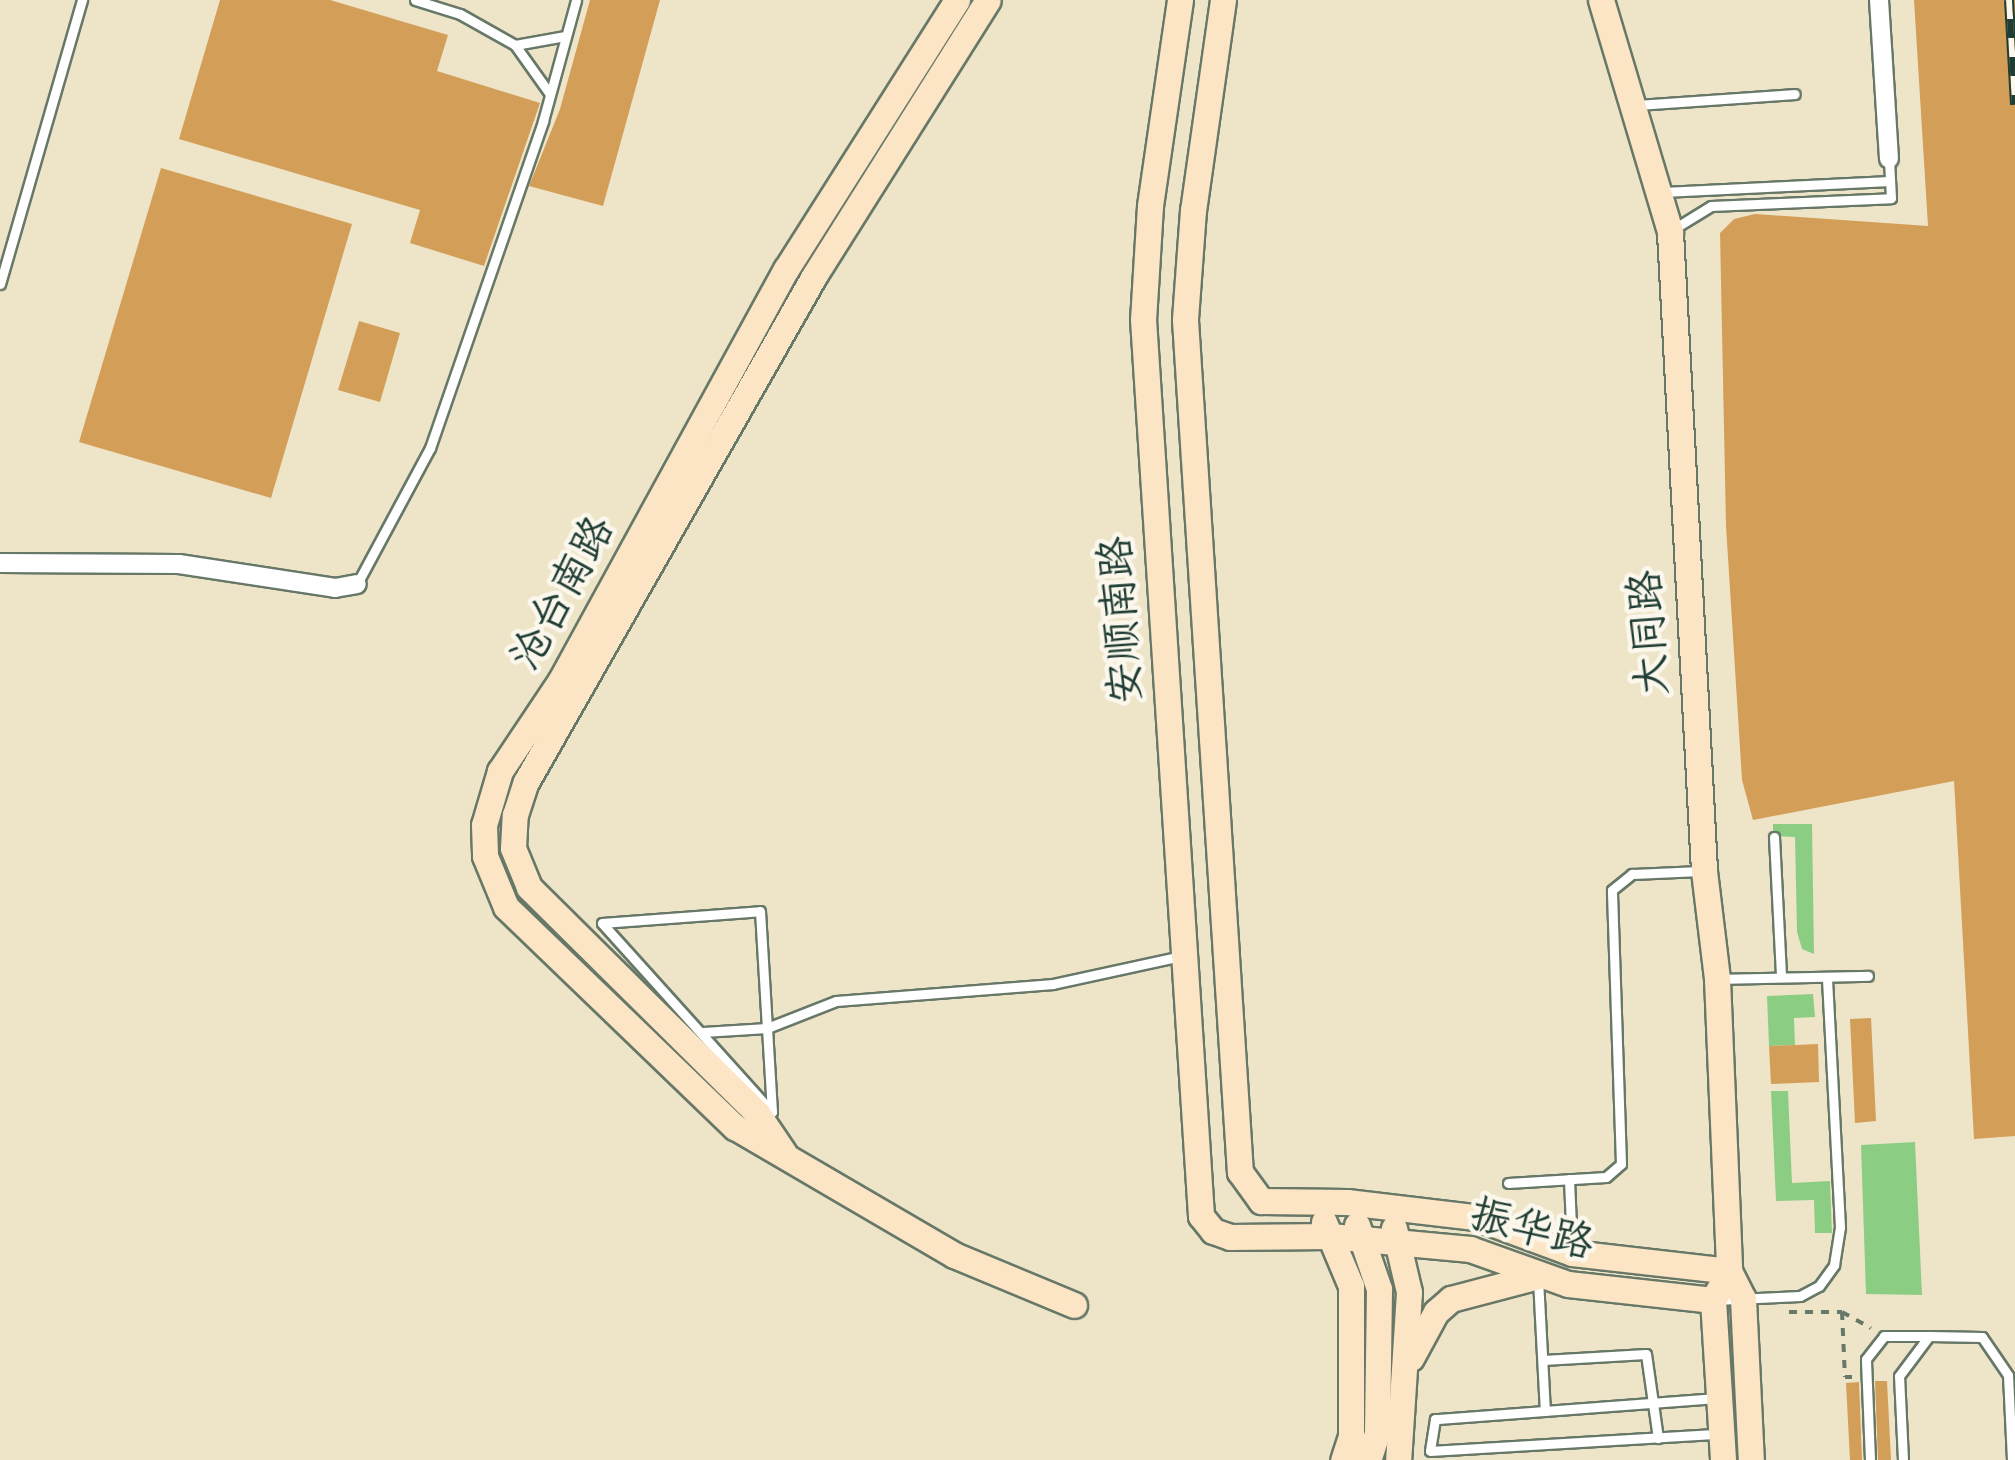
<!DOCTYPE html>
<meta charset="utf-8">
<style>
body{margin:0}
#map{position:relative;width:2015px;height:1460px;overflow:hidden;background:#eee5c8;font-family:Caveat,"LXGW WenKai TC",sans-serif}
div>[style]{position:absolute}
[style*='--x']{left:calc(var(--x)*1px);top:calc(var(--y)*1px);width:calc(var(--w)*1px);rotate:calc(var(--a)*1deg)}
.green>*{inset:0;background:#8ccd84}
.building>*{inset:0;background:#d39e58}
.path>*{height:4px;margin-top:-2px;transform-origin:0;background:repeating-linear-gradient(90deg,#677868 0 8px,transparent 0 16px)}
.roads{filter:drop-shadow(2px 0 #677868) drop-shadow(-2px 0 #677868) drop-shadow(0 2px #677868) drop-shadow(0 -2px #677868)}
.lane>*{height:9px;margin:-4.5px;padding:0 4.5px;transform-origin:4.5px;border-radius:4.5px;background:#fff}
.street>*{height:18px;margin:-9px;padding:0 9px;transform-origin:9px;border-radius:9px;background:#fff}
.secondary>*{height:25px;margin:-12.5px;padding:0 12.5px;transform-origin:12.5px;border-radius:12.5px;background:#fce5c4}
.rail>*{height:10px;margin-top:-5px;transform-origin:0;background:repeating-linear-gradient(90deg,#fbf7ec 0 19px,#1f3d34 0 38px);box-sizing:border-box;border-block:2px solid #1f3d34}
span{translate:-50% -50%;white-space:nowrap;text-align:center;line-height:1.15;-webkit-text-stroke:9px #fbf7ec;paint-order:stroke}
.street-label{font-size:42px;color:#1f3d34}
</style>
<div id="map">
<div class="green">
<div style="clip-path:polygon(1773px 824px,1812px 824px,1814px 954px,1802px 949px,1797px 932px,1795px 837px,1773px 836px)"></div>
<div style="clip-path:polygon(1813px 994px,1815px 1017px,1794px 1018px,1795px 1045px,1769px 1046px,1767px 996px)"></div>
<div style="clip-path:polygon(1771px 1091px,1788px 1091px,1792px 1183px,1830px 1181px,1832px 1233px,1815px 1233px,1814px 1200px,1776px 1201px)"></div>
<div style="clip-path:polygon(1915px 1142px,1922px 1295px,1866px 1294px,1861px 1145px)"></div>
</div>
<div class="building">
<div style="clip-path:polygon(220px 0,330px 0,448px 35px,437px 71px,540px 103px,484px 266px,410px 243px,420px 210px,179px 139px)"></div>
<div style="clip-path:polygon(590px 0,660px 0,603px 206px,529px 186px,560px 109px)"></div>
<div style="clip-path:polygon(1914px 0,2015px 0,2015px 1136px,1974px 1139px,1954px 781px,1753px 820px,1742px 780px,1726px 526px,1720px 233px,1734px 219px,1755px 214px,1928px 226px)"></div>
<div style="clip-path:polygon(161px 168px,352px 224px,271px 498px,79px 442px)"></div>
<div style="clip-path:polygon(359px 321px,400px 333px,380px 402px,338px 390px)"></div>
<div style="clip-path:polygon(1871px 1018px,1876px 1121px,1855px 1123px,1850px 1019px)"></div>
<div style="clip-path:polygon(1818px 1044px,1819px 1082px,1771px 1084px,1769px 1046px)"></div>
<div style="clip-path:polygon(1875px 1381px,1887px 1381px,1891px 1460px,1878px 1460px)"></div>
<div style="clip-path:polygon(1859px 1382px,1862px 1460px,1850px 1460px,1846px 1383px)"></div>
</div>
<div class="path">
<div style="--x:1789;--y:1312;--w:53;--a:0"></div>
<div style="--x:1842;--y:1312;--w:65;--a:87.4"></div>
<div style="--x:1845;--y:1377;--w:7;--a:0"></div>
<div style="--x:1842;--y:1312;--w:33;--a:29"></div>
</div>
<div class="roads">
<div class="lane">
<div style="--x:415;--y:0;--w:47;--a:17.3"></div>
<div style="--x:460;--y:14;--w:63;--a:29.4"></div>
<div style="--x:515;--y:45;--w:60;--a:54.5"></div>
<div style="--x:515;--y:45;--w:51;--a:-10.2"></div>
<div style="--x:1638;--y:105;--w:157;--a:-4"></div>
<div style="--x:1663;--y:192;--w:227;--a:-2.8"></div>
<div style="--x:1672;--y:230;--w:46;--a:-31.6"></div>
<div style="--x:1711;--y:206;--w:180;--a:-2.5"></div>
<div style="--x:1891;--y:198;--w:39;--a:-93"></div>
<div style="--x:0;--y:284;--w:296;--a:-73.9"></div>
<div style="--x:357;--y:584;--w:154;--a:-61.8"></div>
<div style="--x:430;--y:448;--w:346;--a:-70.9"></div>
<div style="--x:543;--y:121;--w:125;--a:-74.7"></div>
<div style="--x:1774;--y:837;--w:140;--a:87.1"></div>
<div style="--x:760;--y:911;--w:117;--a:86.6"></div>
<div style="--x:767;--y:1028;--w:84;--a:86.6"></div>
<div style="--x:772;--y:1112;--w:254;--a:-132"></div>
<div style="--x:602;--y:923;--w:158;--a:-4.3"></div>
<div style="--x:1719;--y:979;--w:149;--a:-1.2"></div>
<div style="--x:703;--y:1032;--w:64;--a:-3.6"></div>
<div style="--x:767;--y:1028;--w:74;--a:-21.4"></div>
<div style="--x:836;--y:1001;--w:218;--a:-4.5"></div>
<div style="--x:1053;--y:984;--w:131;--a:-12.3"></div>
<div style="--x:1569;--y:1179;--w:73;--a:87.6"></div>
<div style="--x:1508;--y:1183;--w:98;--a:-3.5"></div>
<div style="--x:1606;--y:1177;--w:20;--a:-41"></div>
<div style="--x:1621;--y:1164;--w:274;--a:-91.9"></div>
<div style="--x:1612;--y:890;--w:26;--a:-39"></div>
<div style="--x:1632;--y:874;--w:69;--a:-2.5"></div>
<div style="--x:1538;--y:1279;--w:132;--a:87"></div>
<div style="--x:1715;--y:1300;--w:85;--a:-2.7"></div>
<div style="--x:1800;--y:1296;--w:21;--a:-28"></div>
<div style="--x:1819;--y:1286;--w:26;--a:-54"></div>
<div style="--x:1834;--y:1265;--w:38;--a:-81"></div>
<div style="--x:1840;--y:1227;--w:250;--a:-93"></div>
<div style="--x:1543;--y:1360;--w:103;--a:-3.3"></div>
<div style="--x:1646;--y:1354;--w:85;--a:81.9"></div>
<div style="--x:1717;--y:1398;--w:283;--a:175.7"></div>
<div style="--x:1435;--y:1419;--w:32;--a:99"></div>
<div style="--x:1430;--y:1451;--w:289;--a:-3.4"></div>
<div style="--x:1870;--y:1460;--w:101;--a:-92.3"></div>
<div style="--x:1866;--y:1359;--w:29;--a:-52"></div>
<div style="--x:1884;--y:1336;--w:45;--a:0"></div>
<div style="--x:1903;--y:1460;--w:84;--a:-92.7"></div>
<div style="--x:1899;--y:1376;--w:50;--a:-53.1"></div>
<div style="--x:1929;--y:1336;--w:53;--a:1.1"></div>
<div style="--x:1982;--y:1337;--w:46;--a:55.6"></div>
<div style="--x:2008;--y:1375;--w:85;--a:87.3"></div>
</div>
<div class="street">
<div style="--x:1879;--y:0;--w:159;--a:86.4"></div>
<div style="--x:0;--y:563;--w:179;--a:0.3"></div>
<div style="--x:179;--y:564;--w:158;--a:8.7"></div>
<div style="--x:335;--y:588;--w:22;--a:-10"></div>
</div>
<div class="secondary">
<div style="--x:957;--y:0;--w:319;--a:122.4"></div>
<div style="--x:786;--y:269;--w:469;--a:118.7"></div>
<div style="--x:561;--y:680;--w:110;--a:123.8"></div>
<div style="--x:500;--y:771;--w:56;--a:106.5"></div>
<div style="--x:484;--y:825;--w:31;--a:88"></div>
<div style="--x:485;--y:856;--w:55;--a:67.6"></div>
<div style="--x:506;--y:907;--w:318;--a:43.9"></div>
<div style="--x:735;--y:1127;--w:254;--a:30.3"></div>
<div style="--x:954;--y:1255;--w:130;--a:22.6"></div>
<div style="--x:1180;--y:0;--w:208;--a:98.3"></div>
<div style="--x:1150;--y:206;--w:113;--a:93.5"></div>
<div style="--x:1143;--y:319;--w:899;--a:86.3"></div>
<div style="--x:1201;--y:1216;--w:19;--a:51"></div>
<div style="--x:1213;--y:1231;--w:18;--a:19"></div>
<div style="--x:1230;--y:1237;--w:100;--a:-0.6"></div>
<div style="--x:1330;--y:1236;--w:141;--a:5.3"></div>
<div style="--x:1470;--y:1249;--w:104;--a:19.7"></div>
<div style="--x:1568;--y:1284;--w:146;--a:6.3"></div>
<div style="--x:1223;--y:0;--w:212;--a:98.1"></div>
<div style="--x:1193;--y:210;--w:110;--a:94.2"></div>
<div style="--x:1185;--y:320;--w:854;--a:86.31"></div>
<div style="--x:1240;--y:1172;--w:36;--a:54"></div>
<div style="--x:1261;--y:1201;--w:86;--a:0.7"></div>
<div style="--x:1347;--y:1202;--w:129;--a:6.7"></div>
<div style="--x:1475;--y:1217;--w:103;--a:20.4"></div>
<div style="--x:1572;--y:1253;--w:158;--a:6.5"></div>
<div style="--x:1729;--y:1271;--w:31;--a:63"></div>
<div style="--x:1743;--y:1299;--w:161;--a:87.2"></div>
<div style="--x:1601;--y:0;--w:242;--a:73.4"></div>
<div style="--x:1670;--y:232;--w:640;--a:86.95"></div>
<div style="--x:1704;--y:871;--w:109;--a:83.1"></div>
<div style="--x:1717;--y:979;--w:292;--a:87.6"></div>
<div style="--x:1729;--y:1271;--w:33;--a:119"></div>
<div style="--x:1713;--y:1300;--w:160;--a:86.4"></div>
<div style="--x:784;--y:1153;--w:48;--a:-124"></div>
<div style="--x:757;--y:1113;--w:321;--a:-135.3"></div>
<div style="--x:529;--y:887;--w:42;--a:-112.3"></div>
<div style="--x:513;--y:848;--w:33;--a:-87"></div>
<div style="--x:515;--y:815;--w:35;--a:-72"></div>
<div style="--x:526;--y:782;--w:582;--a:-60.35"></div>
<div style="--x:814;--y:276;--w:326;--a:-57.8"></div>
<div style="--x:1324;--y:1222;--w:69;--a:67.1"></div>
<div style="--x:1351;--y:1286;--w:150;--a:90"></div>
<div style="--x:1351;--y:1436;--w:25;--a:108"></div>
<div style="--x:1357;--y:1225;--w:68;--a:71"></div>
<div style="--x:1379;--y:1289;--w:144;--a:90.8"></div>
<div style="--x:1377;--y:1433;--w:28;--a:108"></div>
<div style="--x:1394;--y:1228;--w:66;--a:76.8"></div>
<div style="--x:1409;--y:1292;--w:168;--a:93.7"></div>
<div style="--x:1411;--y:1358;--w:52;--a:-61.5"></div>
<div style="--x:1436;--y:1312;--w:20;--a:-41"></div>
<div style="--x:1451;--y:1299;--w:90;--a:-14.8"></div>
</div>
</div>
<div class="rail">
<div style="--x:2009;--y:0;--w:105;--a:86.7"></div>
</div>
<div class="street-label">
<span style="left:562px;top:593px;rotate:-61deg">沧台南路</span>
<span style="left:1121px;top:620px;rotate:-94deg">安顺南路</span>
<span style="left:1649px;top:633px;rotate:-94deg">大同路</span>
<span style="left:1532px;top:1229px;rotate:15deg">振华路</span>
</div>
</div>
